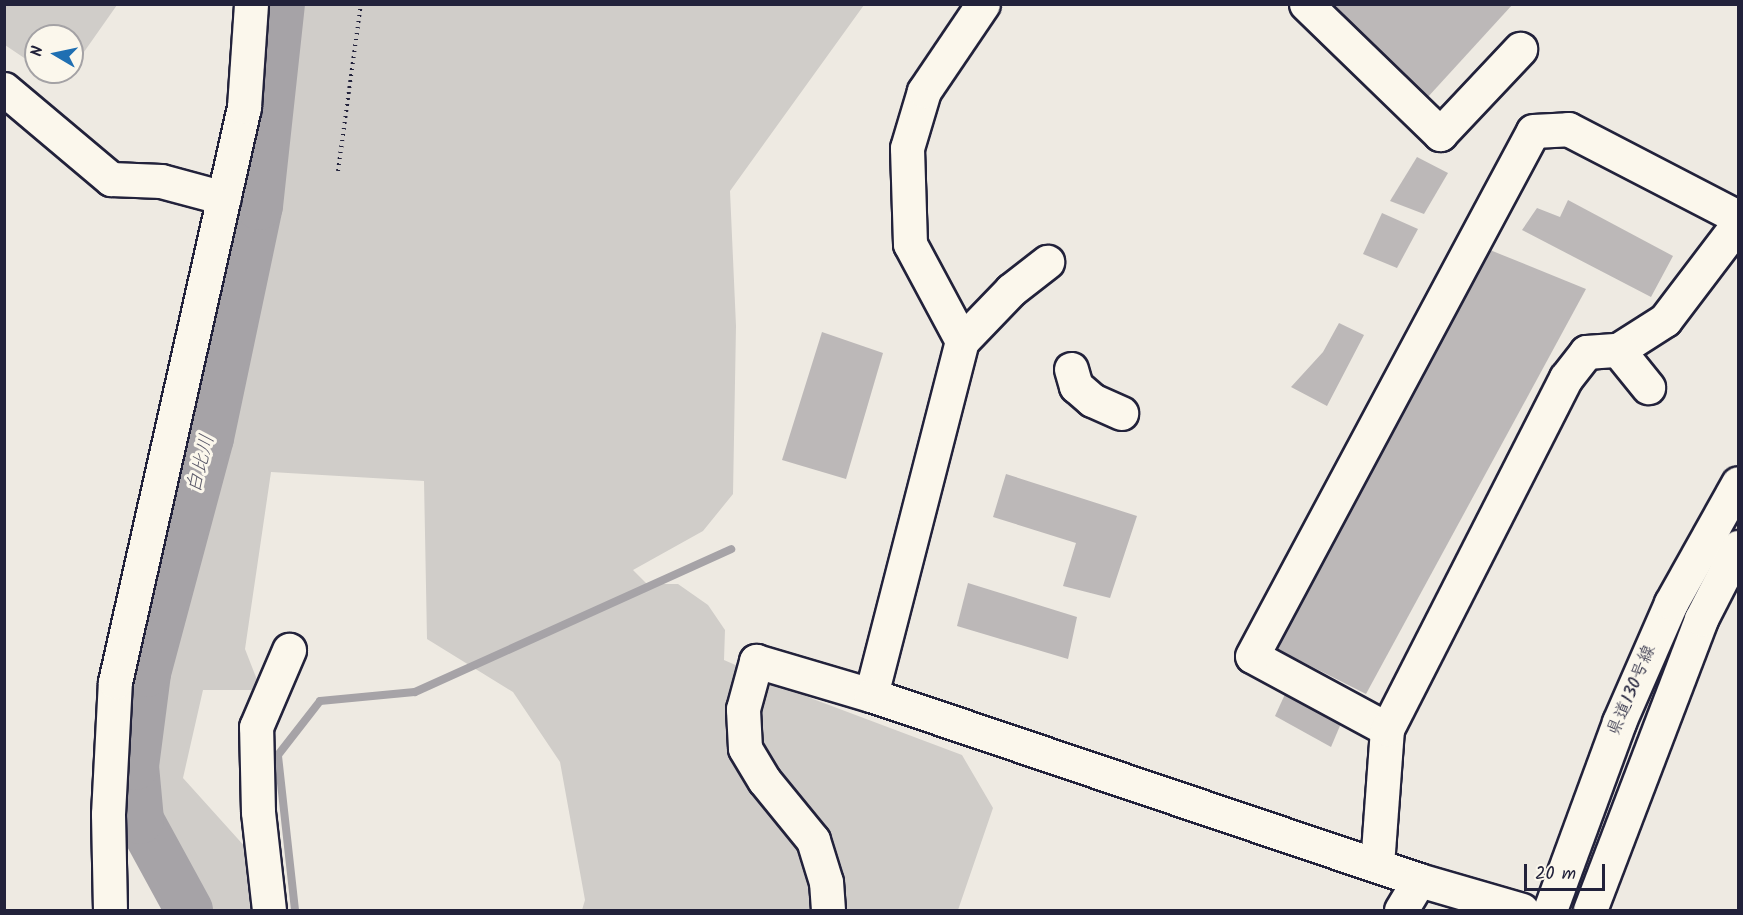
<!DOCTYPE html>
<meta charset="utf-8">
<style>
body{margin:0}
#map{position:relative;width:1743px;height:915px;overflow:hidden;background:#eeeae2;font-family:Kalam,"Klee One",sans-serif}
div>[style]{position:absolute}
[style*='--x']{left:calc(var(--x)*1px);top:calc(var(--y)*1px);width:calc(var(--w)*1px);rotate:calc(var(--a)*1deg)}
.green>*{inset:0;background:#d0cdc9}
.stream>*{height:8px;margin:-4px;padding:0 4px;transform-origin:4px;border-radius:4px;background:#a6a3a7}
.river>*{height:48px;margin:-24px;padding:0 24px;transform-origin:24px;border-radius:24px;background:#a6a3a7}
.building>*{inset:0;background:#bcb8b8}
.path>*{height:4px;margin-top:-2px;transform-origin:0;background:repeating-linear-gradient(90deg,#22223b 0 1.5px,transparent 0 6px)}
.roads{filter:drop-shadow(2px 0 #22223b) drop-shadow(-2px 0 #22223b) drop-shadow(0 2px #22223b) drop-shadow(0 -2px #22223b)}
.minor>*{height:33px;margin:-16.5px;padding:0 16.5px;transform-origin:16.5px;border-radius:16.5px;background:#fbf7ec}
.major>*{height:33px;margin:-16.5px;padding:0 16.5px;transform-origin:16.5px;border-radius:16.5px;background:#fbf7ec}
span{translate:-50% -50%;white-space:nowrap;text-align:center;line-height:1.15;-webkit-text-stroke:6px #fbf7ec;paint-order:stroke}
.street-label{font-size:18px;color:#22223b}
.water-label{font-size:20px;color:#575666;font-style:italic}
.frame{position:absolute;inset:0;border:6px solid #22223b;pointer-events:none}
.north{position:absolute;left:24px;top:24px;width:60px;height:60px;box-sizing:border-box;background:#fbf7ec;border:2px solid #a4a2a5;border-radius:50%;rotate:279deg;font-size:16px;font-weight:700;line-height:24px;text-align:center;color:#22223b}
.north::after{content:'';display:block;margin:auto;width:21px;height:27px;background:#1f6fb2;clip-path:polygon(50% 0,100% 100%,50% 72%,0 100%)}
.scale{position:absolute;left:1524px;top:864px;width:81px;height:27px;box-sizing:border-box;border:3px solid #22223b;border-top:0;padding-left:8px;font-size:18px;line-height:21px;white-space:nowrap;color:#22223b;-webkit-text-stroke:4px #fbf7ec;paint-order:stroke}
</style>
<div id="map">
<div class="green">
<div style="clip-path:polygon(4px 5px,5px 4px,117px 5px,72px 69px,72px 36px,36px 36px,36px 66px,5px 45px)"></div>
<div style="clip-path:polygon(272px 5px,864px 5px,730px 191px,736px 326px,733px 494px,703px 531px,633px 570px,647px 584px,678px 584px,708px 605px,725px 630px,724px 660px,813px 699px,962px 755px,993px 808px,958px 910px,582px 910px,585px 900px,560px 762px,513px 692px,427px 639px,424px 481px,271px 472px,245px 649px,261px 690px,203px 690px,183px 778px,256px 859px,269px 910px,204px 910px,131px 816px,127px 748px,143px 631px,235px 248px)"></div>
</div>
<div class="stream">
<div style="--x:295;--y:910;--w:156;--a:-96.3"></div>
<div style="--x:278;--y:755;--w:68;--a:-52.1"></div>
<div style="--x:320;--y:701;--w:95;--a:-5.4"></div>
<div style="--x:415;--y:692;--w:347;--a:-24.3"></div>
</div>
<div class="river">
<div style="--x:189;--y:910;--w:102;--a:-118.6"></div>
<div style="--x:140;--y:820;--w:54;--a:-95.3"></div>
<div style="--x:135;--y:766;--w:94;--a:-82.6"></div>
<div style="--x:147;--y:673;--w:243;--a:-75"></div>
<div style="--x:210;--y:438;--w:237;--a:-78.1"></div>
<div style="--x:259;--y:206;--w:203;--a:-83.8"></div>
</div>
<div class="building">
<div style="clip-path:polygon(1335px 4px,1513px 4px,1427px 98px,1330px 10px)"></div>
<div style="clip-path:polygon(1417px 157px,1448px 173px,1424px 214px,1390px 201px)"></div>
<div style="clip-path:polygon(1568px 200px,1673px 256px,1651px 297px,1522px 230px,1537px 208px,1560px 217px)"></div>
<div style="clip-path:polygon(1382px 213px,1418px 229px,1397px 268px,1363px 254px)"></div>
<div style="clip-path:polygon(1490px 250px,1586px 289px,1366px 694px,1275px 648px)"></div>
<div style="clip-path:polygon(1339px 323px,1364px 335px,1327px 406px,1291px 387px,1323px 352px)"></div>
<div style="clip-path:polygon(822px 332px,883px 353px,846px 479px,782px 460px)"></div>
<div style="clip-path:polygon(1006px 474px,1137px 516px,1110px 598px,1063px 586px,1076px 543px,993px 517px)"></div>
<div style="clip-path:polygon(968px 583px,1077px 617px,1068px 659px,957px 626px)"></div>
<div style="clip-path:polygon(1286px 692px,1342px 721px,1331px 747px,1275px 716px)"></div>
</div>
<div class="path">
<div style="--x:338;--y:171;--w:169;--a:-82.2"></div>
</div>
<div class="roads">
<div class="minor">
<div style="--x:1306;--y:4;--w:187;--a:44.1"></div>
<div style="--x:1440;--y:134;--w:117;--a:-46.7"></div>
<div style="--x:4;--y:89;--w:140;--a:40.1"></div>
<div style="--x:111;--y:179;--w:50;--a:2.3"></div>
<div style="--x:161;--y:181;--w:65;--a:15.1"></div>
<div style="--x:962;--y:341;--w:71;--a:-46.1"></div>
<div style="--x:1011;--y:290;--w:46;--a:-37.9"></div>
<div style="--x:1618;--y:350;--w:56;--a:-32.6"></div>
<div style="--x:1665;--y:320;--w:121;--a:-52.8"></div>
<div style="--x:1071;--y:369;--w:18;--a:74"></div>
<div style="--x:1076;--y:386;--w:21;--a:41"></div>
<div style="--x:1092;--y:400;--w:32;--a:24"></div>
<div style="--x:871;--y:695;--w:366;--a:-75.6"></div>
<div style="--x:962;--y:341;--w:110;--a:-118.2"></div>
<div style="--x:910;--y:244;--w:96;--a:-91.8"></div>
<div style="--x:907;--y:148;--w:59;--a:-73.4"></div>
<div style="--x:924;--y:91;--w:105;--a:-55.9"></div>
<div style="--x:1387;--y:729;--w:153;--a:-151.6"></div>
<div style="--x:1252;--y:656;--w:595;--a:-61.84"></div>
<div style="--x:1533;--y:131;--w:35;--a:-3"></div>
<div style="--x:1568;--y:129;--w:191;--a:27.4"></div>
<div style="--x:1377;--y:865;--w:136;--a:-85.8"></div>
<div style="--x:1387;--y:729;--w:394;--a:-63"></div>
<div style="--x:1566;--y:378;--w:33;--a:-52"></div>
<div style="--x:1586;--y:352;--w:32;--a:-4"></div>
<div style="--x:1618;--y:350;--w:48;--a:51"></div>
<div style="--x:110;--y:910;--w:96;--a:-91.2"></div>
<div style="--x:108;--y:814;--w:132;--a:-87"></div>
<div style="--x:115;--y:682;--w:589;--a:-77.36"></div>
<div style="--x:244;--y:107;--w:103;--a:-86.1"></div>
<div style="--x:269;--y:910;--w:99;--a:-96.4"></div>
<div style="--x:258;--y:812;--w:85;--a:-91.3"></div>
<div style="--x:256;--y:727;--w:84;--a:-66.8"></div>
<div style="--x:828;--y:910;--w:28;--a:-94"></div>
<div style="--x:826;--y:882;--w:44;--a:-107.2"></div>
<div style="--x:813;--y:840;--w:77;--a:-129.2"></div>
<div style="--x:764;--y:780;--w:37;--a:-121"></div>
<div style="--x:745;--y:748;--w:39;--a:-93"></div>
<div style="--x:743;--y:709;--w:50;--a:-74.8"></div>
<div style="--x:756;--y:661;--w:120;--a:16.5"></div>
<div style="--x:871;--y:695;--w:578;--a:18.65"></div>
<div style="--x:1419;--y:880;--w:107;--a:16.2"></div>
<div style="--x:1401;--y:910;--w:35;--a:-59"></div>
</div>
<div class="major">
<div style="--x:1550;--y:910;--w:200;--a:-69.8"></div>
<div style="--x:1619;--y:722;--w:130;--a:-66.4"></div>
<div style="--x:1671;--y:603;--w:137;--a:-60.8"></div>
<div style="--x:1590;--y:910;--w:311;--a:-69.1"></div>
<div style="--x:1701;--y:619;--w:81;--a:-62.8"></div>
</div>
</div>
<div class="street-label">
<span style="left:1633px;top:691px;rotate:-67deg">県道130号線</span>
</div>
<div class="water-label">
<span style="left:202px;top:464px;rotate:-76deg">白比川</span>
</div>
<div class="frame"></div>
<div class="north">N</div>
<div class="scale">20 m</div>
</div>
